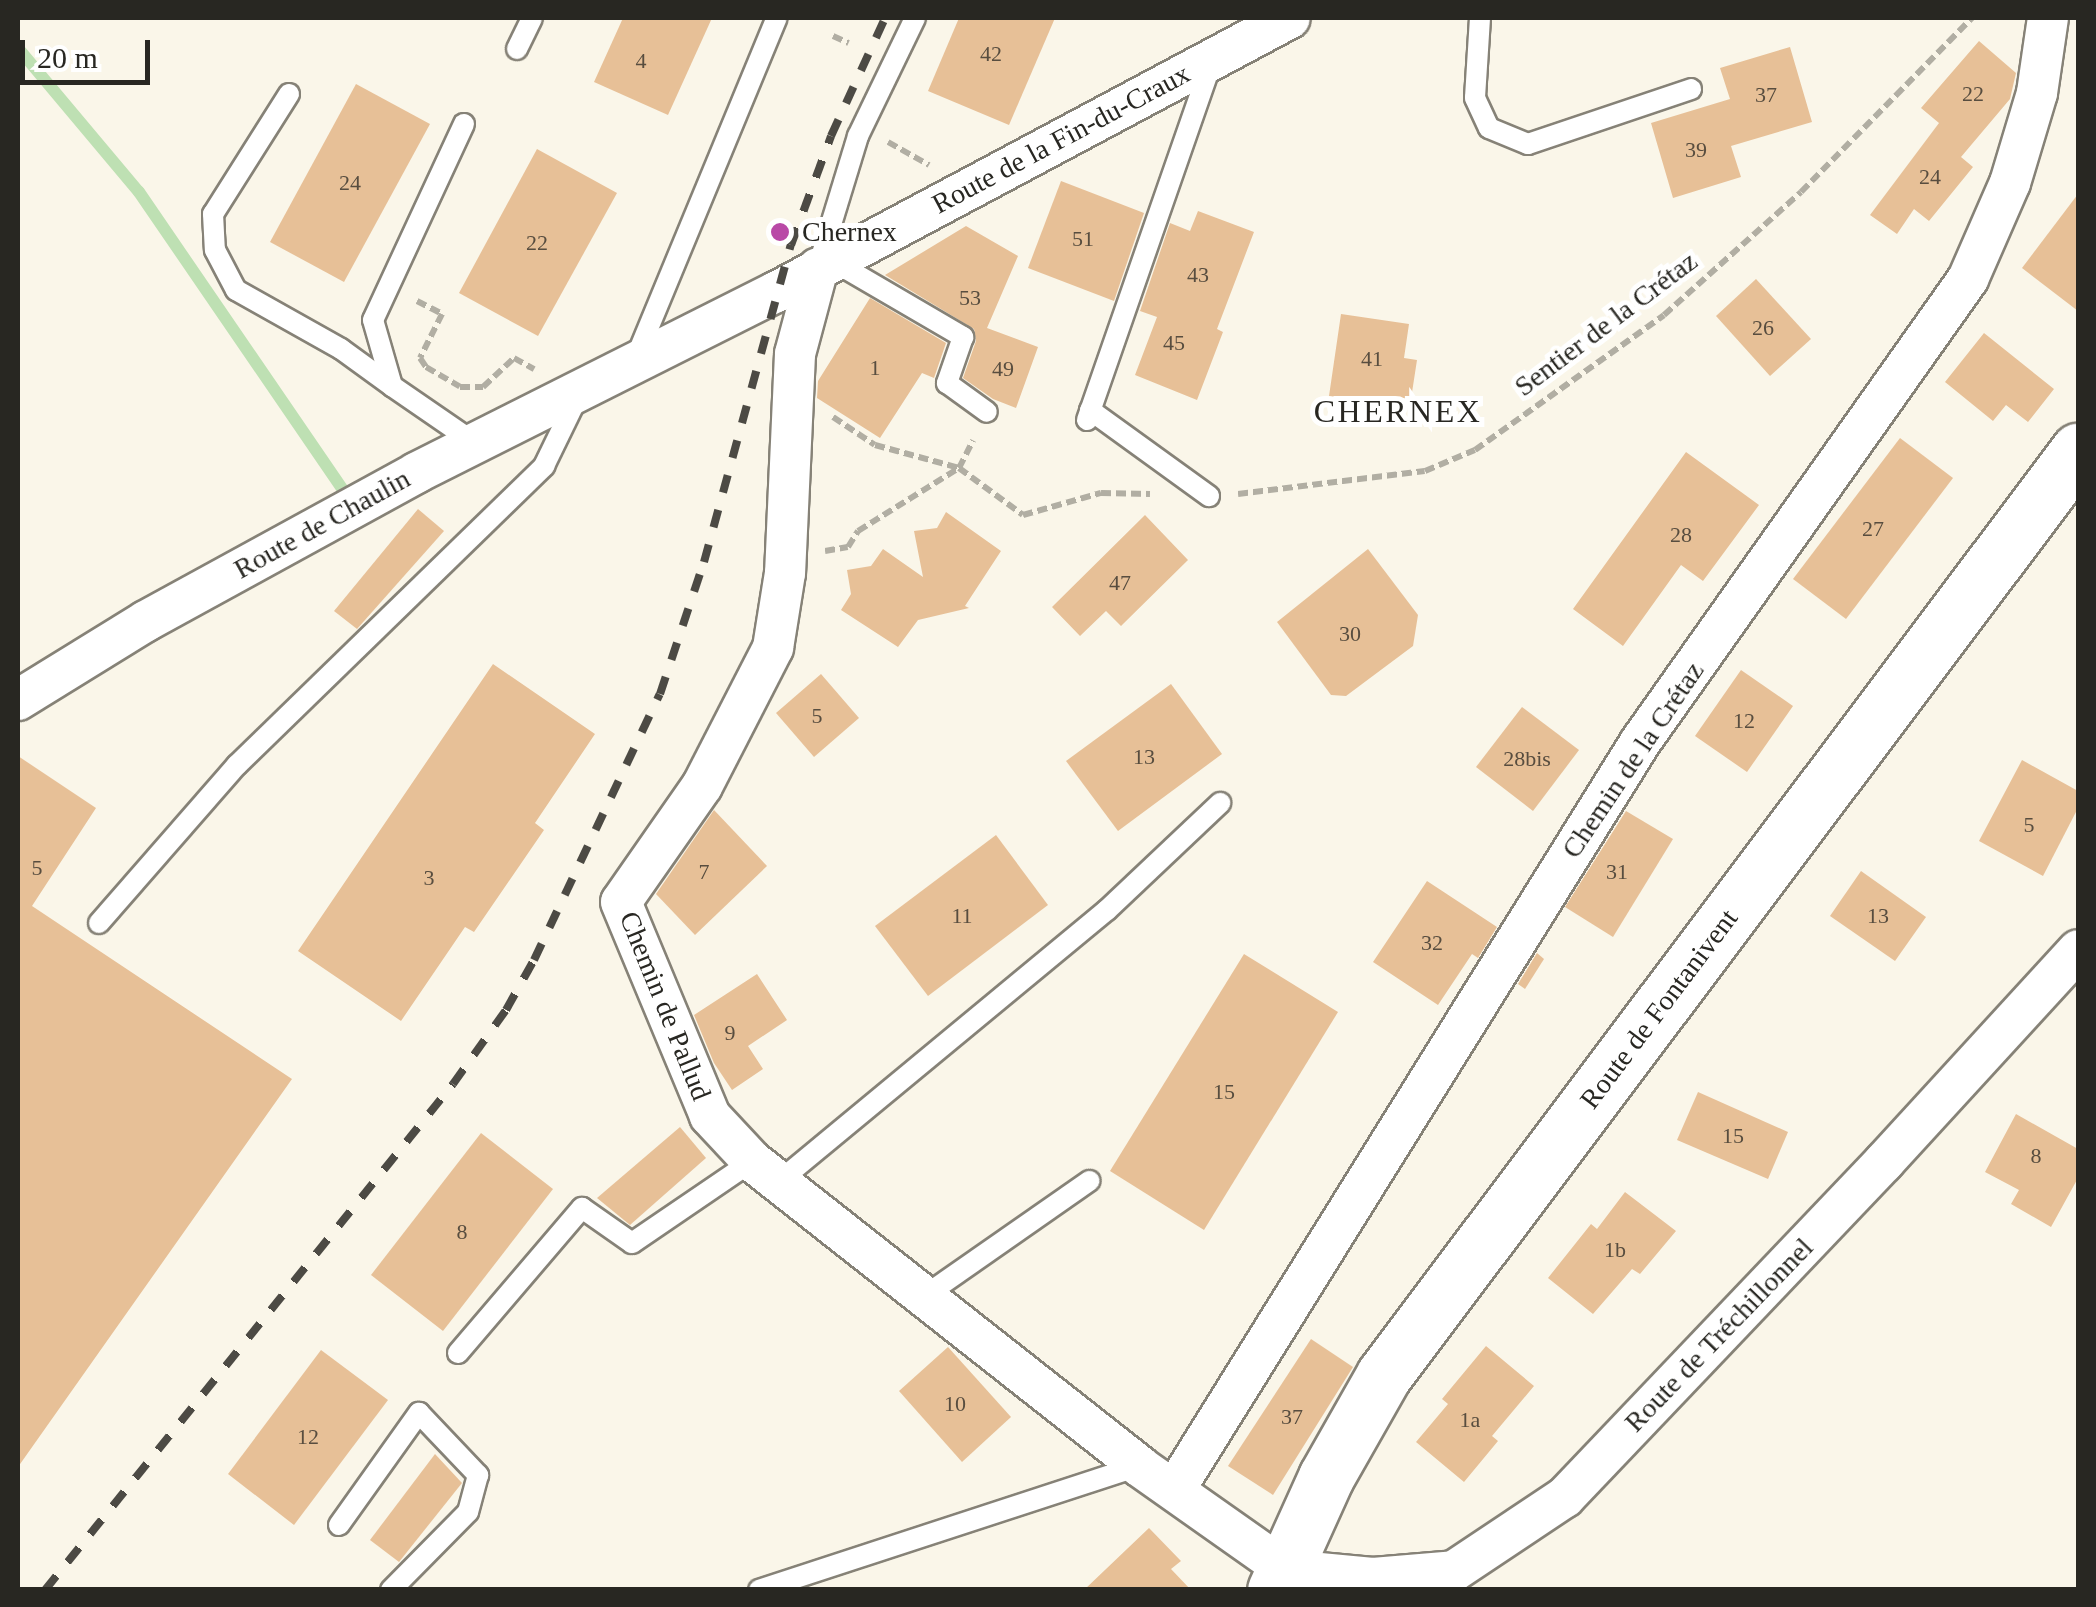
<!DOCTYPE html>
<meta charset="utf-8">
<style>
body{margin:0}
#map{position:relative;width:2096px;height:1607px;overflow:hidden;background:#faf6e9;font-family:"Times New Roman",serif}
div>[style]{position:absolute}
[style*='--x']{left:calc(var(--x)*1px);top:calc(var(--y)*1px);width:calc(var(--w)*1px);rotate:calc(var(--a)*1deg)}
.stream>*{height:12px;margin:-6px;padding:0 6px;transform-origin:6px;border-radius:6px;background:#bee0b3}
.building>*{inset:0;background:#e7c097}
.path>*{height:6px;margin-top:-3px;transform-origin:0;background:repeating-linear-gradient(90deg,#b1aea3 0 10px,transparent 0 15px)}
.roads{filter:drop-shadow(2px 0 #868277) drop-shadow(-2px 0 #868277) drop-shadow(0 2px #868277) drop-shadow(0 -2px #868277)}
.lane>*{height:20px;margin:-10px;padding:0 10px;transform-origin:10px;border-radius:10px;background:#fff}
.street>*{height:40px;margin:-20px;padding:0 20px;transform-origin:20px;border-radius:20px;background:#fff}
.secondary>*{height:55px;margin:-27.5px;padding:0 27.5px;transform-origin:27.5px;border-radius:27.5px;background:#fff}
.rail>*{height:8px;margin-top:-4px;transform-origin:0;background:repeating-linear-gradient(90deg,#4c4a44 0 18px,transparent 0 36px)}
.dots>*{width:28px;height:28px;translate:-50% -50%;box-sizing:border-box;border:5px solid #fff;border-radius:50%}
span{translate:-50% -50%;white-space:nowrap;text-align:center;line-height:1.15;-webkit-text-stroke:10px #fff;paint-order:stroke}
.number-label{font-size:22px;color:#584d3f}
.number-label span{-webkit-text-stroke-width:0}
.street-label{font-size:28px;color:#282722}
.poi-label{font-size:28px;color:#282722}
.left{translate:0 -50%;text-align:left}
.quarter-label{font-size:32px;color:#282722;letter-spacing:2.5px}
.frame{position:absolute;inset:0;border:20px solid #282722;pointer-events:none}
.scale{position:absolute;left:20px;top:40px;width:130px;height:45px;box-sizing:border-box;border:5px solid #282722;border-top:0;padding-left:12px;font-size:30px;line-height:35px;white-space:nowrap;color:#282722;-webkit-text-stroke:8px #fff;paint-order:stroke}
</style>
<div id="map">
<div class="stream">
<div style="--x:18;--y:48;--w:188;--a:50"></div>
<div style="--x:139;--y:192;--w:368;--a:55.6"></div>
</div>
<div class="building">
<div style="clip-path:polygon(623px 18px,712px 18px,668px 115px,594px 82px)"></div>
<div style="clip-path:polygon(959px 18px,1055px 18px,1009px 125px,928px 91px)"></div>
<div style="clip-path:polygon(1979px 41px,2016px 73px,2010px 99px,1961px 157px,1973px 167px,1929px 221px,1914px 209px,1897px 234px,1870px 215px,1939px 123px,1921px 108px)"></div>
<div style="clip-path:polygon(1790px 47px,1812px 122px,1731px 146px,1741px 177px,1673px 198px,1651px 123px,1730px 99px,1720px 68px)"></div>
<div style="clip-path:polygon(356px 84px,430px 124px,344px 282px,270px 242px)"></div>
<div style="clip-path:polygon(537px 149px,617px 193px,538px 336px,459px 293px)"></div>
<div style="clip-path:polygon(1061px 181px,1144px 213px,1114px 301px,1028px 268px)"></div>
<div style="clip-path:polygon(2078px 194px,2078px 311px,2022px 268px)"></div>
<div style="clip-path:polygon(1198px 211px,1254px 232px,1217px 329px,1223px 332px,1197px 400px,1135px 375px,1157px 317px,1140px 311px,1170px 223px,1190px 231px)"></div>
<div style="clip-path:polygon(966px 226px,1018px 256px,987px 328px,1038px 347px,1016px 408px,993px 399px,963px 378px,976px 341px,974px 329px,885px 275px)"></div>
<div style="clip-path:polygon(1756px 279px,1811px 339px,1770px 376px,1716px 316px)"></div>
<div style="clip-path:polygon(870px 298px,946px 343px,934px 378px,922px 373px,880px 438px,817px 398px,818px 381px)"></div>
<div style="clip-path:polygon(1341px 314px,1409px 324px,1404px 358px,1417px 360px,1411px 399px,1394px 397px,1393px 406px,1329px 396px)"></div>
<div style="clip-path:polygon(1984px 333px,2054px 389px,2028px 422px,2006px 405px,1993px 421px,1945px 382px)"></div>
<div style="clip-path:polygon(1900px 438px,1953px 478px,1846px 619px,1793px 579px)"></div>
<div style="clip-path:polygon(1686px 452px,1759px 505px,1703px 581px,1681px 565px,1623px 646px,1573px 609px)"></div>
<div style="clip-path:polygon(418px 509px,444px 531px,357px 629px,334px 611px)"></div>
<div style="clip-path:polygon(946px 512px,1001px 551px,965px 606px,969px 608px,918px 620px,898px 647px,841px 610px,851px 594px,847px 570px,871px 566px,883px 549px,923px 577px,914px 531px,937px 528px)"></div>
<div style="clip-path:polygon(1145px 515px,1188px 560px,1121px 626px,1106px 611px,1080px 636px,1052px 607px)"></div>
<div style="clip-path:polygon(1368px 549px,1418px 615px,1413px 646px,1346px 696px,1331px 695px,1277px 622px)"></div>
<div style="clip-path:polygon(493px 664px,595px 734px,535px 823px,544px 830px,474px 932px,465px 927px,401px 1021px,298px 951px)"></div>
<div style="clip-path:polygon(1741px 670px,1793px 706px,1747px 772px,1695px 736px)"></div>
<div style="clip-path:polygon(821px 674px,859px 718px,814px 757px,776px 713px)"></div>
<div style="clip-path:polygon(1171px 684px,1222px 754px,1118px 831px,1066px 761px)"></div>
<div style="clip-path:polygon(1522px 707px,1579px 750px,1533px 811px,1476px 767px)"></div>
<div style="clip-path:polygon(18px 756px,96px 808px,32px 906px,292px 1079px,18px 1467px)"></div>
<div style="clip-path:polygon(2022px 760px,2078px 791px,2078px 808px,2043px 876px,1979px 841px)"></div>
<div style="clip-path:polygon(714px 810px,767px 866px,695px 935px,656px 894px)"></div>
<div style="clip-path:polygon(1626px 811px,1673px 839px,1613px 937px,1565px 907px)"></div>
<div style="clip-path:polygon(996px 835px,1048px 905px,928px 996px,875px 926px)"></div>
<div style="clip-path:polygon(1861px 871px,1926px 917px,1895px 961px,1830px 916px)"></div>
<div style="clip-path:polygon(1427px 881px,1497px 927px,1478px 958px,1472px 954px,1438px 1005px,1373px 962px)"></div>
<div style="clip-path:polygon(1537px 953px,1544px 959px,1525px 989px,1518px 984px)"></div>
<div style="clip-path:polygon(1244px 954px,1338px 1012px,1204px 1230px,1110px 1171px)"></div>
<div style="clip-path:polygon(757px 974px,787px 1020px,748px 1046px,763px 1069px,732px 1090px,714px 1063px,694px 1015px)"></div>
<div style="clip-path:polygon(1698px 1092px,1788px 1132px,1768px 1179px,1677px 1140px)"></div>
<div style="clip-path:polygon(2016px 1114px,2078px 1149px,2078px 1178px,2051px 1227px,2011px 1204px,2019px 1190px,1985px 1172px)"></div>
<div style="clip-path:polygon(680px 1127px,706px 1158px,630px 1225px,597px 1198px)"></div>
<div style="clip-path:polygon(481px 1133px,553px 1189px,443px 1331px,371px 1275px)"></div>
<div style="clip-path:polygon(1625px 1192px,1676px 1231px,1640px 1274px,1632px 1269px,1593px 1314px,1548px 1278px,1591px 1224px,1597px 1229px)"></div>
<div style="clip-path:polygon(1311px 1339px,1353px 1367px,1273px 1495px,1228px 1466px)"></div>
<div style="clip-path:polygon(1486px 1346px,1534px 1386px,1492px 1436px,1498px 1441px,1464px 1482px,1416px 1442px,1448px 1404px,1442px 1399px)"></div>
<div style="clip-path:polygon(948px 1347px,1011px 1417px,962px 1462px,899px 1391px)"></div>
<div style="clip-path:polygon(321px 1350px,388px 1400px,294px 1525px,228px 1474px)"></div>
<div style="clip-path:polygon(435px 1454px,462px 1483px,399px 1562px,370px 1540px)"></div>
<div style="clip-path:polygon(1149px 1528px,1181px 1561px,1171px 1569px,1191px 1590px,1084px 1590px)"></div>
</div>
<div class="path">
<div style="--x:833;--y:36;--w:17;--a:24"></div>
<div style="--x:888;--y:142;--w:47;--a:29.3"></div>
<div style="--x:417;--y:301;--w:28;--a:27"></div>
<div style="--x:442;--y:314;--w:49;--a:116.6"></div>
<div style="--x:420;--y:358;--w:11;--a:56"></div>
<div style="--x:426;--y:367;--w:39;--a:30"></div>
<div style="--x:460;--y:387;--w:23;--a:0"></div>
<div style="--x:483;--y:387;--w:42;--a:-43.1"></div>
<div style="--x:514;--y:358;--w:23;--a:29"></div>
<div style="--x:833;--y:417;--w:50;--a:33.7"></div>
<div style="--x:875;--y:445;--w:87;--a:15.3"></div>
<div style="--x:959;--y:468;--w:79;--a:36.3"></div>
<div style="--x:1023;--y:515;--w:81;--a:-15.8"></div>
<div style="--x:1101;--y:493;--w:49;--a:1.2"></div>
<div style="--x:1238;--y:494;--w:188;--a:-7"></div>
<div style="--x:1425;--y:471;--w:54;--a:-22.8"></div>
<div style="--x:1475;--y:450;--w:232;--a:-35.5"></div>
<div style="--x:1664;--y:315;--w:184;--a:-41.9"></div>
<div style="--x:1801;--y:192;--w:244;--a:-45.5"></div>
<div style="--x:825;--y:551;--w:23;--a:-10"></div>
<div style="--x:848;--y:547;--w:19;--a:-58"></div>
<div style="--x:858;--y:531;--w:119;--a:-32"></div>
<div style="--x:959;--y:468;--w:31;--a:-63"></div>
</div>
<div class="roads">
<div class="lane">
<div style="--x:1480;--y:18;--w:80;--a:93.6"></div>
<div style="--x:1475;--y:98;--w:33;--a:65"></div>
<div style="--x:1489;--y:128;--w:42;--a:22.3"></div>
<div style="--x:1528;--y:144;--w:172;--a:-18.6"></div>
<div style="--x:517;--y:49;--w:34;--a:-64"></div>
<div style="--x:289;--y:94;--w:142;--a:122.3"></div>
<div style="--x:213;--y:214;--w:36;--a:87"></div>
<div style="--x:215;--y:250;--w:45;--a:62.3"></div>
<div style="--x:236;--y:290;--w:120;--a:29.3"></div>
<div style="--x:341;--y:349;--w:63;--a:36"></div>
<div style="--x:464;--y:124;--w:216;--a:114.9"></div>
<div style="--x:373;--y:320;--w:69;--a:73.9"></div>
<div style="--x:392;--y:386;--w:101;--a:34.5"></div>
<div style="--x:833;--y:261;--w:151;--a:30.3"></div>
<div style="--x:963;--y:337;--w:49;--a:109.2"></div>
<div style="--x:947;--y:383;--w:49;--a:35.9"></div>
<div style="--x:818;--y:267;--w:137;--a:-73"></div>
<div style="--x:858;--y:136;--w:131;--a:-64.2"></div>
<div style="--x:635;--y:360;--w:370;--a:-67.5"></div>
<div style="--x:1090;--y:410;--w:147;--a:35.9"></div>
<div style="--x:1087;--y:420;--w:378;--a:-70.8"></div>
<div style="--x:99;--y:923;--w:210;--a:-48.9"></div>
<div style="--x:237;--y:765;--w:429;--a:-44.2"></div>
<div style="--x:544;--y:466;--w:80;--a:-64.1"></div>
<div style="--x:777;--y:1183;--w:428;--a:-39.6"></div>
<div style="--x:1107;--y:910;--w:156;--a:-43.4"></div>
<div style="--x:923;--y:1297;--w:203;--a:-34.9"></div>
<div style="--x:458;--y:1353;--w:191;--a:-49.5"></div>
<div style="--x:582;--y:1208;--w:61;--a:35"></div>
<div style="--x:632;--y:1243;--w:145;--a:-34.3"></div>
<div style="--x:339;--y:1525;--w:138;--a:-54.5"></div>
<div style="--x:419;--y:1413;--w:86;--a:46.4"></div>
<div style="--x:478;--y:1475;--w:38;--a:105"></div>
<div style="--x:468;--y:1512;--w:110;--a:134.6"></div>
<div style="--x:759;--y:1590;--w:400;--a:-18.1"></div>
</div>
<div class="street">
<div style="--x:818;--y:268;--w:89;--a:105"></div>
<div style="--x:795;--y:354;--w:219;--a:92.6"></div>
<div style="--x:785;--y:573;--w:76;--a:99.1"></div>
<div style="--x:773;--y:648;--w:155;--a:117.2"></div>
<div style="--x:702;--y:786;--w:141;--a:124.9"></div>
<div style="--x:621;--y:902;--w:232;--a:67.4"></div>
<div style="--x:710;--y:1116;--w:62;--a:47"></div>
<div style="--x:752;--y:1161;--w:493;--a:38.2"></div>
<div style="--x:1139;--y:1466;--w:179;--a:35.2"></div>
<div style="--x:1285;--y:1569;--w:57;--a:21.6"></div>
<div style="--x:18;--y:700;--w:150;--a:-31.7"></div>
<div style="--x:146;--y:621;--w:308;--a:-28.7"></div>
<div style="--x:416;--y:473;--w:403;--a:-26.7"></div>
<div style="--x:776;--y:292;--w:582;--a:-28.06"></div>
<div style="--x:1175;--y:1489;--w:881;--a:-58.08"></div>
<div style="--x:1641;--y:741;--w:566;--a:-54.71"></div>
<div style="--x:1968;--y:279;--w:105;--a:-66.4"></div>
<div style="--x:2010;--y:183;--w:94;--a:-73.3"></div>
<div style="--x:2037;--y:93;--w:76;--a:-81.7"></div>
<div style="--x:1309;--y:1572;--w:64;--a:5.4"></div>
<div style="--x:1373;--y:1578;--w:81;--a:-4.9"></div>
<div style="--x:1454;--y:1571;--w:133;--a:-33.7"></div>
<div style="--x:1565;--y:1497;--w:463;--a:-46.4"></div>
<div style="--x:1884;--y:1162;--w:287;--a:-47.5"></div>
</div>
<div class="secondary">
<div style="--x:1275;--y:1590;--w:124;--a:-65.7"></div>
<div style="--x:1326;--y:1477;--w:117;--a:-60.4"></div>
<div style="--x:1384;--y:1375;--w:1156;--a:-53.09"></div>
</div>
</div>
<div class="rail">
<div style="--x:45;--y:1590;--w:650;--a:-51.12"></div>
<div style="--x:453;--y:1084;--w:91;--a:-54.4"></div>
<div style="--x:506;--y:1010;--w:57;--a:-60.8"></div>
<div style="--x:534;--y:960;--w:294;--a:-64.7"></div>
<div style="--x:660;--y:694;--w:139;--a:-71.6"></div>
<div style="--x:704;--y:562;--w:329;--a:-74.7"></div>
<div style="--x:791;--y:245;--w:116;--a:-69.8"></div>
<div style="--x:831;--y:136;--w:130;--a:-65.4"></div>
</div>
<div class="dots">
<div style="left:780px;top:232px;background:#b949a6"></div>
</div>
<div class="number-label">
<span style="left:991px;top:54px">42</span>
<span style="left:641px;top:61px">4</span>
<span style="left:1973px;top:94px">22</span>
<span style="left:1766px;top:95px">37</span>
<span style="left:1696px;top:150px">39</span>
<span style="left:1930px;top:177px">24</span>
<span style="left:350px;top:183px">24</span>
<span style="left:1083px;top:239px">51</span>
<span style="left:537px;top:243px">22</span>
<span style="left:1198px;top:275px">43</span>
<span style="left:970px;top:298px">53</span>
<span style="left:1763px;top:328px">26</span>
<span style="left:1174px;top:343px">45</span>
<span style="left:1372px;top:359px">41</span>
<span style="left:875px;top:368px">1</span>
<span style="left:1003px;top:369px">49</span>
<span style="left:1873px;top:529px">27</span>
<span style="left:1681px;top:535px">28</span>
<span style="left:1120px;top:583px">47</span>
<span style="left:1350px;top:634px">30</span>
<span style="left:817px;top:716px">5</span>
<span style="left:1744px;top:721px">12</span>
<span style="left:1144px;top:757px">13</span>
<span style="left:1527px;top:759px">28bis</span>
<span style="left:2029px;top:825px">5</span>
<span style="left:37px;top:868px">5</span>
<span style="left:704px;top:872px">7</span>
<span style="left:1617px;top:872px">31</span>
<span style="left:429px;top:878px">3</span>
<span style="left:962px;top:916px">11</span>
<span style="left:1878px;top:916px">13</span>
<span style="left:1432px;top:943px">32</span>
<span style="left:730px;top:1033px">9</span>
<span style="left:1224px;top:1092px">15</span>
<span style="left:1733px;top:1136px">15</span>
<span style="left:2036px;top:1156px">8</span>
<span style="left:462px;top:1232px">8</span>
<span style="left:1615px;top:1250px">1b</span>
<span style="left:955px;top:1404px">10</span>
<span style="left:1292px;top:1417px">37</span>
<span style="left:1470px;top:1420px">1a</span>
<span style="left:308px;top:1437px">12</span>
</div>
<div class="street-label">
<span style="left:1061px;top:139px;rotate:-28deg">Route de la Fin-du-Craux</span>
<span style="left:1606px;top:324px;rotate:-37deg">Sentier de la Crétaz</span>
<span style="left:322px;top:524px;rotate:-29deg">Route de Chaulin</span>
<span style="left:1633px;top:760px;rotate:-56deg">Chemin de la Crétaz</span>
<span style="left:665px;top:1006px;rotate:68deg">Chemin de Pallud</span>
<span style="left:1659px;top:1009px;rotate:-53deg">Route de Fontanivent</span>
<span style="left:1719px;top:1335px;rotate:-46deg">Route de Tréchillonnel</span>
</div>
<div class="poi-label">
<span class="left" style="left:802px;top:232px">Chernex</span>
</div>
<div class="quarter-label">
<span style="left:1398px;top:411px">CHERNEX</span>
</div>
<div class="frame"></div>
<div class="scale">20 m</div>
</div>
